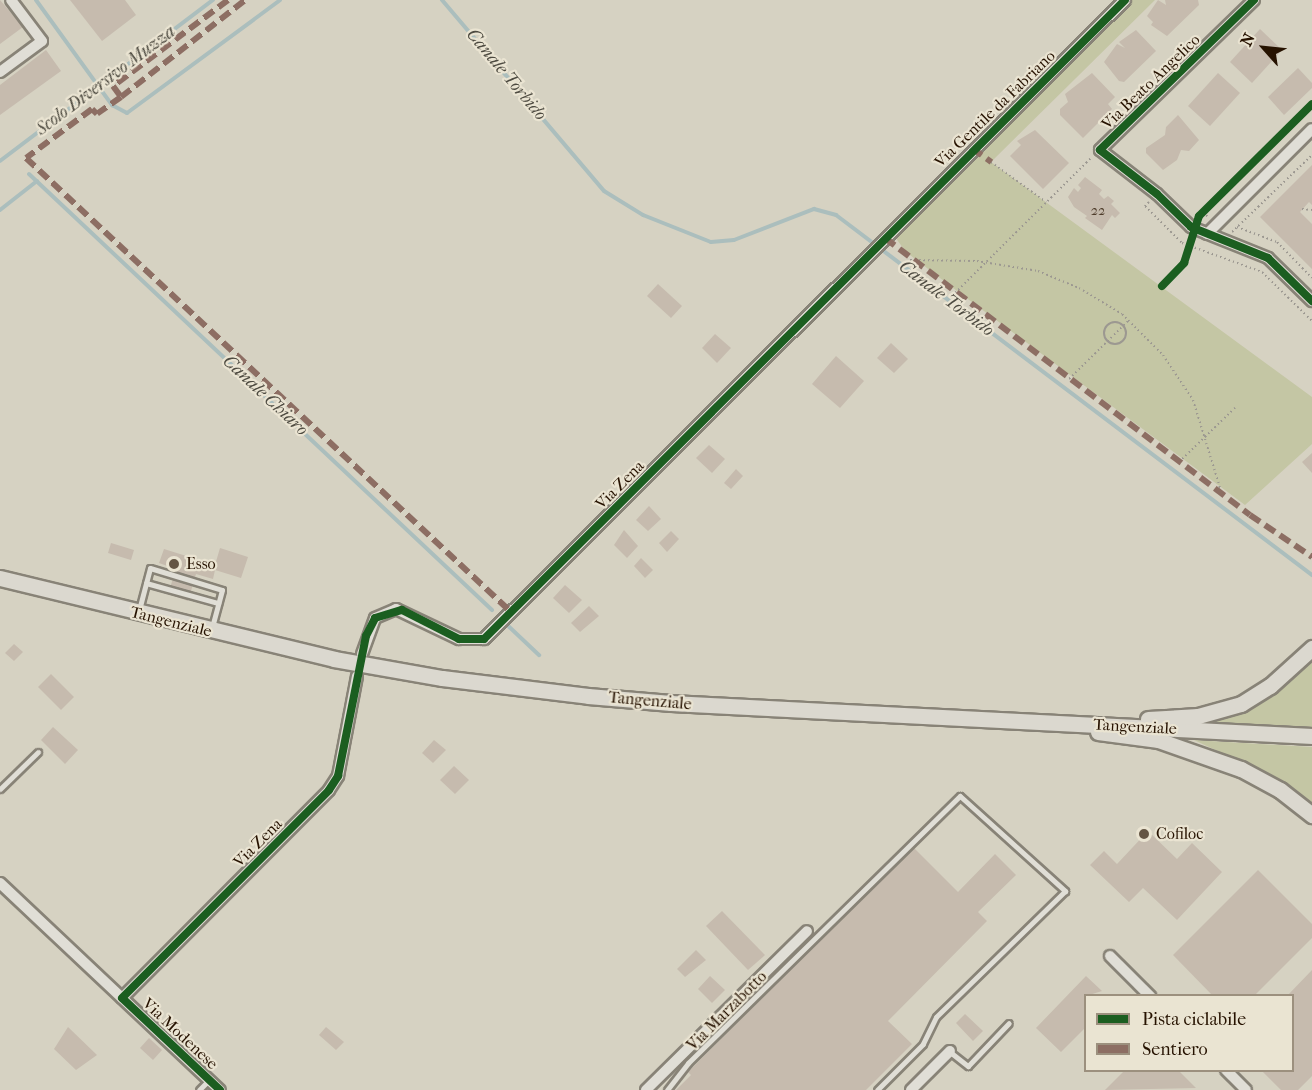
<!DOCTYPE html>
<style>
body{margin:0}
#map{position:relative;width:1312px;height:1090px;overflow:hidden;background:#d6d2c2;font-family:"IM FELL French Canon",serif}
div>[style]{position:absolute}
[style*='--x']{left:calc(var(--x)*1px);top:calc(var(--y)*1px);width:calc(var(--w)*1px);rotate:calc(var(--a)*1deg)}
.green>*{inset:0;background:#c4c6a4}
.stream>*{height:4px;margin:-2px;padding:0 2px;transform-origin:2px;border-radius:2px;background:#abbebd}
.building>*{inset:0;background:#c6bbae}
.path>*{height:2px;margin-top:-1px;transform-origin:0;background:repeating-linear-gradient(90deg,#9c9891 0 1.5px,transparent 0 4.5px)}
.path>.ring{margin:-1px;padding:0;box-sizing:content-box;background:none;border:2px solid #9c9891;border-radius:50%}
.roads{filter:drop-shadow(2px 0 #888377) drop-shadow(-2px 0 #888377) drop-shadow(0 2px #888377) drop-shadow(0 -2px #888377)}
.service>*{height:5px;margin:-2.5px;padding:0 2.5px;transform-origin:2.5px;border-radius:2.5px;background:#e0ded6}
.minor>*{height:10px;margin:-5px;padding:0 5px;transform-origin:5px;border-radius:5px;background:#e0ded6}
.primary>*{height:15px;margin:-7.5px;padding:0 7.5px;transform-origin:7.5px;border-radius:7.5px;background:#dbd8cf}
.quiet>*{height:6px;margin-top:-3px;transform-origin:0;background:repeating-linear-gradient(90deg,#8d6e63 0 12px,transparent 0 18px)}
.cycleway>*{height:8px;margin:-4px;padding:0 4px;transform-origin:4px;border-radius:4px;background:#1b5e20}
.dots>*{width:16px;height:16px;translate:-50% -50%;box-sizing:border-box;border:3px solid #eae4d2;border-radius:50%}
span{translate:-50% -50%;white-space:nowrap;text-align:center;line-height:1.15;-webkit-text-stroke:4.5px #eae4d2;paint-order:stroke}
.number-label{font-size:14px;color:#4f3d2c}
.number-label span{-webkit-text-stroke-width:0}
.street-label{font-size:16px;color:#261200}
.poi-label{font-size:16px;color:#261200}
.left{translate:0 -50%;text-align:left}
.water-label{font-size:18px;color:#4e4b41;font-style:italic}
.legend{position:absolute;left:1084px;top:994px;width:210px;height:78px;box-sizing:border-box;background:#eae4d2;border:2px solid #9c907e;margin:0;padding:8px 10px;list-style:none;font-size:18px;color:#261200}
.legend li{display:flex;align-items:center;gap:12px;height:30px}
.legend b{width:30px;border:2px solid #9c907e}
.north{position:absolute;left:1234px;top:18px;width:60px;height:60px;-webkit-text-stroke:4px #eae4d2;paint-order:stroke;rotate:297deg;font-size:16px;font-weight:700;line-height:24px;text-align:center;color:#261200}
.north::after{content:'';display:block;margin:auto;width:21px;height:27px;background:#261200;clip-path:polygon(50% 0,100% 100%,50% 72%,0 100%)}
</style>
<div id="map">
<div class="green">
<div style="clip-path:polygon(1129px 0,1155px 0,991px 162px,1312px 397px,1312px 444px,1245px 505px,953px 288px,906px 252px,895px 237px,897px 228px)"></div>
<div style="clip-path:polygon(1312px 657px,1312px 727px,1214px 722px,1268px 696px)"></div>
<div style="clip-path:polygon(1194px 740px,1312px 747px,1312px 807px,1254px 768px)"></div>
</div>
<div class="stream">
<div style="--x:36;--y:0;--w:130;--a:54.1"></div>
<div style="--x:112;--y:105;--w:17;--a:28"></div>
<div style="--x:127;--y:113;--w:190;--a:-36.4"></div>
<div style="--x:442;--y:0;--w:250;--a:49.7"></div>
<div style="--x:604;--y:191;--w:46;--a:31.6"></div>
<div style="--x:643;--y:215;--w:73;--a:21.7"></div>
<div style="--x:711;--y:242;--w:23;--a:-5"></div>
<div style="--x:734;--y:240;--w:86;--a:-21.2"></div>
<div style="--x:814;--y:209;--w:23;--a:15"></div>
<div style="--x:836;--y:215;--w:597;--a:37.1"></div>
<div style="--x:0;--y:161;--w:267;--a:-37.1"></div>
<div style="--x:29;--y:174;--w:636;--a:43.28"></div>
<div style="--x:0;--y:210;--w:47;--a:-38.1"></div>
<div style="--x:505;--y:623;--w:47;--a:43.3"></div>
</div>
<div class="building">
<div style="clip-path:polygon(0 0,23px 27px,0 44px)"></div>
<div style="clip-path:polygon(70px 0,125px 0,136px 15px,102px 41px)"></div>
<div style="clip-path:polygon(1158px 0,1166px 5px,1165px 0,1198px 0,1199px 5px,1167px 36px,1151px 25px,1153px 22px,1147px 16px)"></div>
<div style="clip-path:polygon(1260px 29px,1282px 50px,1252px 83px,1230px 62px)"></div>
<div style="clip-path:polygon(1136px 30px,1156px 51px,1124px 82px,1119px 81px,1104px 62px,1117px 44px,1125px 48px,1119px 42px)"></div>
<div style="clip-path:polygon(46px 50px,61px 71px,0 115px,0 85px)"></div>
<div style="clip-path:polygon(1298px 68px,1312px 83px,1312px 88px,1284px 115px,1268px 97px)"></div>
<div style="clip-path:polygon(1092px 73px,1115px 97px,1108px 104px,1112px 109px,1083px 138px,1060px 115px,1060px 109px,1068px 102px,1065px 94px)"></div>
<div style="clip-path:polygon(1218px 73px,1240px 93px,1210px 126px,1188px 106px)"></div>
<div style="clip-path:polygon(1178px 115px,1199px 140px,1189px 151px,1181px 150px,1177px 160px,1163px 170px,1146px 153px,1146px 148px,1165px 135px,1166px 127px)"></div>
<div style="clip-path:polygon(1035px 130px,1069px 163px,1043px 189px,1010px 156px,1021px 145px,1017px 141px)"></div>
<div style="clip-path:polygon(1312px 165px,1312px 205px,1309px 202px,1300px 212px,1312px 224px,1312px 269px,1260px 217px)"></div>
<div style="clip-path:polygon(1085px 177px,1102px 190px,1099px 194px,1104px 199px,1108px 196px,1114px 201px,1111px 204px,1120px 213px,1115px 218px,1112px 215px,1102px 230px,1085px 218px,1087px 216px,1074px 207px,1068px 197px,1074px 188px,1078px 192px,1081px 188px,1078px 185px)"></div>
<div style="clip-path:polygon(658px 284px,682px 306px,671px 318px,647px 296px)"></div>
<div style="clip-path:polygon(715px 334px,731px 348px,717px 363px,702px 348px)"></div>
<div style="clip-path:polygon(891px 343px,908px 359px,894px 373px,877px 358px)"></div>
<div style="clip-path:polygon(836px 356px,864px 381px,840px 408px,812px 384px)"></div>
<div style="clip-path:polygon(709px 445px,725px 459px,712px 473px,696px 458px)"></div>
<div style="clip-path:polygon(1312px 453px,1312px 473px,1302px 462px)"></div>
<div style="clip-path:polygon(736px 469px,743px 476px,731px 489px,724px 483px)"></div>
<div style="clip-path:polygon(649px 506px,661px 519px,648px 531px,636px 520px)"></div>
<div style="clip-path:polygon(624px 530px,638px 546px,627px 558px,614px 545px)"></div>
<div style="clip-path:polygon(671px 531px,679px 539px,667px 552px,659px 543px)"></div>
<div style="clip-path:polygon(111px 543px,134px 550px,131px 560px,108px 553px)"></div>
<div style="clip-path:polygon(220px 548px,248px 557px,241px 578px,215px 570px,213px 579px,196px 574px,188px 601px,168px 594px,176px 569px,159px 563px,164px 549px,215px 565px)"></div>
<div style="clip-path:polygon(641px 558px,653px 570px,645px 578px,634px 566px)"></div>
<div style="clip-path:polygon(565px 585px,582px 600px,569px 613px,553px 598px)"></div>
<div style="clip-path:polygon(589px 606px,599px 616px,580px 632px,571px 623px)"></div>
<div style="clip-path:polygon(14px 644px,23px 652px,14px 661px,5px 653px)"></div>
<div style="clip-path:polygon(51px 674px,74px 697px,61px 710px,38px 687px)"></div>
<div style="clip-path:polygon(53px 727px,78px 750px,65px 764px,41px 740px)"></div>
<div style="clip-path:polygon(434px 740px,446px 750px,433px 763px,422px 753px)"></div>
<div style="clip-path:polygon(454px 766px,469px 780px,455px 794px,440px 780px)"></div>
<div style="clip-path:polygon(1148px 831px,1177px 859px,1192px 843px,1222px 872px,1177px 920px,1143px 888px,1129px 902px,1090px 865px,1104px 851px,1117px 864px)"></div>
<div style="clip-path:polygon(913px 847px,958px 892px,995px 854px,1016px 875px,978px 912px,987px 921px,888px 1021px,912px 1044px,866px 1090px,676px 1090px,691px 1075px,688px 1072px)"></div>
<div style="clip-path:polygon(1258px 870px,1312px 924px,1312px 938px,1254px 996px,1213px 996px,1173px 955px)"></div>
<div style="clip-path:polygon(722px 911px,765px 955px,748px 970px,706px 926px)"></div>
<div style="clip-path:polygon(696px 950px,706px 960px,685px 977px,677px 969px)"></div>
<div style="clip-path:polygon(1312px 970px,1312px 1076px,1298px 1090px,1281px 1090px,1262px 1071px,1293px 1071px,1293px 996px,1287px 996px)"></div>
<div style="clip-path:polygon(710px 976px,725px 990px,712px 1003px,698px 989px)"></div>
<div style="clip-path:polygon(1086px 976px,1102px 991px,1086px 996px,1086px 1027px,1061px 1052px,1036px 1028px)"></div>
<div style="clip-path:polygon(965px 1014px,983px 1031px,973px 1041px,956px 1023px)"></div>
<div style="clip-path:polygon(68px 1027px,97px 1055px,76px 1070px,54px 1049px)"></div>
<div style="clip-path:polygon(326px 1027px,344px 1042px,336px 1050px,319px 1035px)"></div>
<div style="clip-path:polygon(149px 1038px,162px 1050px,153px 1060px,140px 1048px)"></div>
<div style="clip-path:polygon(1124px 1071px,1179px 1071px,1196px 1088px,1105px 1090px)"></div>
</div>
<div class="path">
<div style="--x:991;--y:162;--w:68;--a:36"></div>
<div style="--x:1149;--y:202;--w:6;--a:135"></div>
<div style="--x:1145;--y:206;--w:52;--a:45"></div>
<div style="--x:1182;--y:243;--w:85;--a:19.9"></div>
<div style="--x:1262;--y:272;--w:70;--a:44.4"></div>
<div style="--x:1302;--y:209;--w:10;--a:6"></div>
<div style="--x:1203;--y:212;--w:7;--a:45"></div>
<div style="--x:1237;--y:227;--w:43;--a:20.6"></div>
<div style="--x:1277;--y:242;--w:50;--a:45.8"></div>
<div style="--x:1232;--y:232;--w:111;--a:-43.9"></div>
<div style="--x:910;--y:260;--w:67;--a:0.9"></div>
<div style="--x:977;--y:261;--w:62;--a:9.3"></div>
<div style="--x:1038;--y:271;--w:44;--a:22.5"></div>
<div style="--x:1079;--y:288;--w:50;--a:31.2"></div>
<div style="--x:1122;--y:314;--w:58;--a:45"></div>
<div style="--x:1163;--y:355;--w:54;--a:56.3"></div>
<div style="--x:1193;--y:400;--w:98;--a:72.9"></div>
<div style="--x:955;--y:293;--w:192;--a:-44.8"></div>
<div class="ring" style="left:1104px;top:322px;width:20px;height:20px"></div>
<div style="--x:1069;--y:379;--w:84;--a:-44.5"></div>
<div style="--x:1179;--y:462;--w:78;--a:-44"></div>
</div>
<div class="roads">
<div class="service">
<div style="--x:146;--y:583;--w:75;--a:15.5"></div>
<div style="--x:139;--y:610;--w:43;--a:-75.3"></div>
<div style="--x:150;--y:568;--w:75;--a:17"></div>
<div style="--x:222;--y:590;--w:38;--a:105"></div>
<div style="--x:0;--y:789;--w:53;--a:-44.2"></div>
<div style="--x:950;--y:1052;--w:23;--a:38"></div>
<div style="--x:968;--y:1066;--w:59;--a:-46.4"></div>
<div style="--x:199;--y:1090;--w:14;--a:-45"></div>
<div style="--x:667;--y:1090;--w:34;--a:-52"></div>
<div style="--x:688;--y:1063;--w:381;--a:-44.5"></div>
<div style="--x:960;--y:796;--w:142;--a:42.1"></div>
<div style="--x:1065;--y:891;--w:180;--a:135.7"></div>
<div style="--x:936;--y:1017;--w:30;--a:116"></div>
<div style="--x:923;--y:1044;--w:65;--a:135"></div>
</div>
<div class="minor">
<div style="--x:1254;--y:0;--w:215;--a:135.8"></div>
<div style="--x:1100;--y:150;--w:72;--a:37.7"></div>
<div style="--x:1157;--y:194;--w:47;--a:44.1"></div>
<div style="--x:1191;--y:227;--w:83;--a:21.9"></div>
<div style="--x:1268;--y:258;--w:62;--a:44.3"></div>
<div style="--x:0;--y:72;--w:52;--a:-36.4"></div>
<div style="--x:42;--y:41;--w:51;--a:-127.1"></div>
<div style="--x:1207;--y:234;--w:148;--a:-45"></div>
<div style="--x:362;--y:654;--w:38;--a:-70"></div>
<div style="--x:375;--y:618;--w:23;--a:-23"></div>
<div style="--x:396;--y:609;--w:70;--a:25.5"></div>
<div style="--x:459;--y:639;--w:25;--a:0"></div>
<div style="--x:484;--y:639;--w:905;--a:-44.91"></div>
<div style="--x:0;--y:883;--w:302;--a:43.3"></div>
<div style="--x:1110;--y:956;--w:57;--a:45"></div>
<div style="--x:122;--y:998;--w:293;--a:-45.1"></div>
<div style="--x:329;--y:790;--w:17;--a:-57"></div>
<div style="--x:338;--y:776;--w:102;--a:-79.2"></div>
<div style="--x:1226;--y:1070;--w:28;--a:45"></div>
<div style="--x:646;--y:1090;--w:226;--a:-44.6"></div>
<div style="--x:911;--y:1090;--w:55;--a:-45"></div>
</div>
<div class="primary">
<div style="--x:0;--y:578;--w:344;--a:13.6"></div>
<div style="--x:334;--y:659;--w:110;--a:10"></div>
<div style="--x:442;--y:678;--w:147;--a:7"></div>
<div style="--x:588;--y:696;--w:83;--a:4.8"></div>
<div style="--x:671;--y:703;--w:642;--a:2.95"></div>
<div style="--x:1148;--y:719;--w:50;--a:-3.4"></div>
<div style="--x:1198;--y:716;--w:45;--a:-15.6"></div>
<div style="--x:1241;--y:704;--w:34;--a:-32"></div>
<div style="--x:1270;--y:686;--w:57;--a:-42.1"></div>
<div style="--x:1098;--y:732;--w:61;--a:7.6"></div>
<div style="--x:1158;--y:740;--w:88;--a:19.3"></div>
<div style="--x:1241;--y:769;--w:44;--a:28.3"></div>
<div style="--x:1280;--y:790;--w:41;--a:38"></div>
</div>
</div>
<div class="quiet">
<div style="--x:228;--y:0;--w:144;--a:143.2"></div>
<div style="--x:113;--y:86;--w:14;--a:54"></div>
<div style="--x:121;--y:97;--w:29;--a:145"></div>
<div style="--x:97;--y:114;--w:7;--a:-135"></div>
<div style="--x:92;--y:109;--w:82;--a:143.4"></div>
<div style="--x:26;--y:158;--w:664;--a:43.11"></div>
<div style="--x:121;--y:97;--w:157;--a:-38"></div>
<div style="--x:972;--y:148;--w:24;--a:36"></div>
<div style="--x:885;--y:238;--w:458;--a:37.2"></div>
<div style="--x:1250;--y:515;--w:75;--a:34.1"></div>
</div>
<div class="cycleway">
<div style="--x:1254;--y:0;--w:215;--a:135.8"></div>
<div style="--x:1100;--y:150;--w:72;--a:37.7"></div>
<div style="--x:1157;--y:194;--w:47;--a:44.1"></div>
<div style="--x:1191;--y:227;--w:83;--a:21.9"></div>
<div style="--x:1268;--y:258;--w:62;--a:44.3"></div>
<div style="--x:1162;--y:286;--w:32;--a:-46"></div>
<div style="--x:1184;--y:263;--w:49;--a:-72.3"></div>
<div style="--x:1199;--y:216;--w:159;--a:-44.7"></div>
<div style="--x:220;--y:1090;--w:134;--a:-136.8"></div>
<div style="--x:122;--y:998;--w:293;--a:-45.1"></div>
<div style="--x:329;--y:790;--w:17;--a:-57"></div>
<div style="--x:338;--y:776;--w:143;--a:-78.7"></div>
<div style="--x:366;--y:636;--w:20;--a:-63"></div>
<div style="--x:375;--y:618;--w:28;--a:-17"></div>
<div style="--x:402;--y:610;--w:64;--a:27"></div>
<div style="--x:459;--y:639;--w:25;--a:0"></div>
<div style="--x:484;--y:639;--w:905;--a:-44.91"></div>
</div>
<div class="dots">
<div style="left:174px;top:564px;background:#645544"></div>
<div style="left:1144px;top:834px;background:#645544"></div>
</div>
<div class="number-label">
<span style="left:1098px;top:211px">22</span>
</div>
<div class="street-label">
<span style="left:1151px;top:82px;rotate:-44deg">Via Beato Angelico</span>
<span style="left:995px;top:109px;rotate:-44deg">Via Gentile da Fabriano</span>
<span style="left:620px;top:485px;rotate:-45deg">Via Zena</span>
<span style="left:171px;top:622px;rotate:14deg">Tangenziale</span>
<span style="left:650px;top:701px;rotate:5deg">Tangenziale</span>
<span style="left:1135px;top:727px;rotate:3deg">Tangenziale</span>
<span style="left:258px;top:843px;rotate:-45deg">Via Zena</span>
<span style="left:727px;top:1011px;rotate:-45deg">Via Marzabotto</span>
<span style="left:180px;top:1034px;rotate:43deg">Via Modenese</span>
</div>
<div class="poi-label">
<span class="left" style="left:186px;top:564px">Esso</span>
<span class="left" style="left:1156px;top:834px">Cofiloc</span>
</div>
<div class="water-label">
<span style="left:506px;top:75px;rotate:50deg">Canale Torbido</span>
<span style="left:106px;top:81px;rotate:-37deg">Scolo Diversivo Muzza</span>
<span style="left:946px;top:299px;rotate:37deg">Canale Torbido</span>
<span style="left:265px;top:396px;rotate:43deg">Canale Chiaro</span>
</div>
<ul class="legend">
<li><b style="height:8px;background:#1b5e20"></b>Pista ciclabile</li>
<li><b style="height:8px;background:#8d6e63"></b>Sentiero</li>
</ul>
<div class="north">N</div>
</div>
